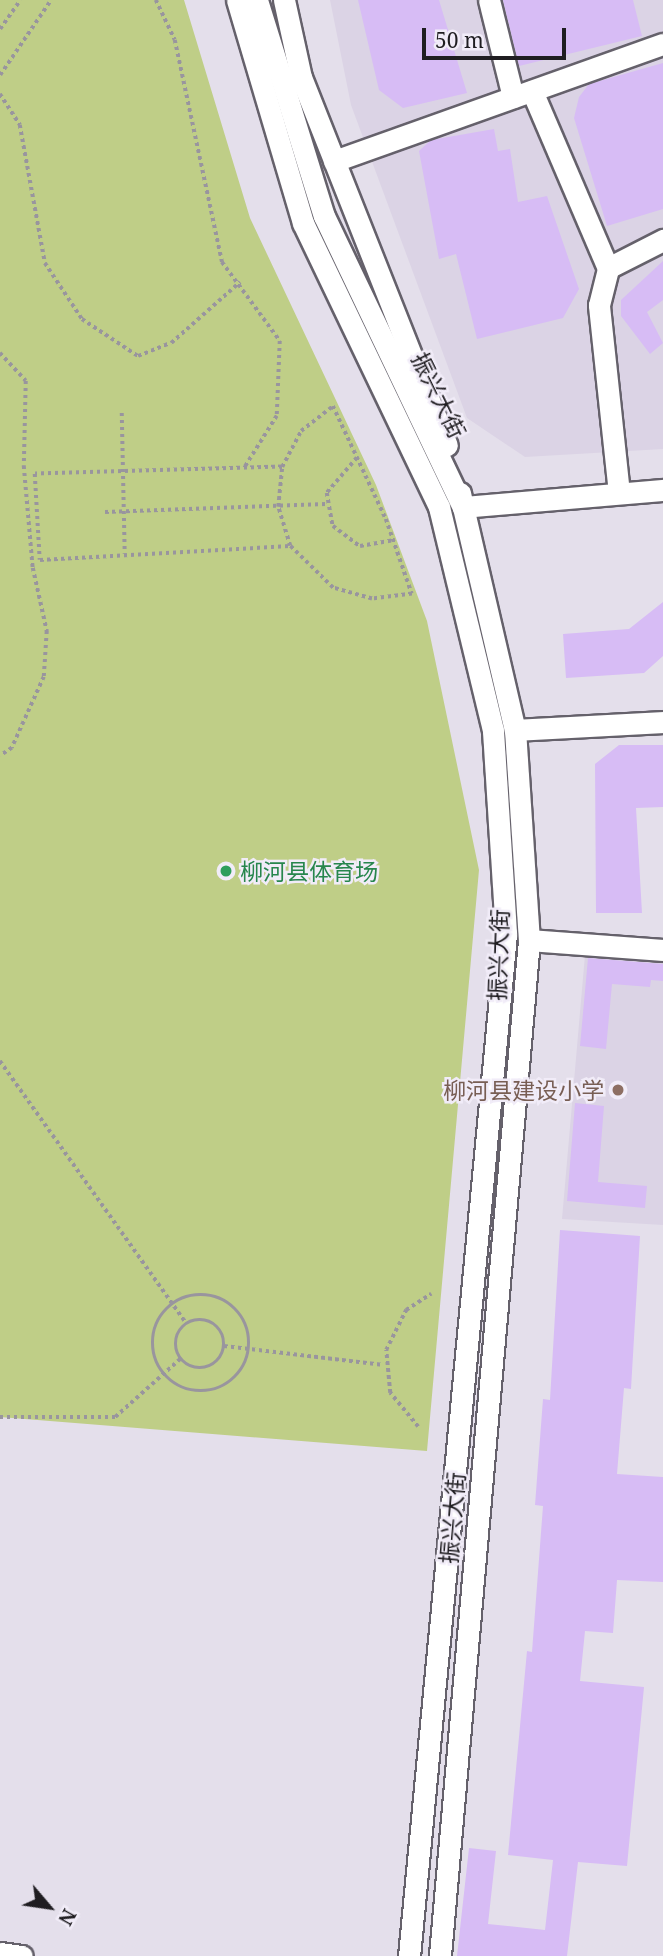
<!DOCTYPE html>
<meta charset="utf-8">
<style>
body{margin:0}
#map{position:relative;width:663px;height:1956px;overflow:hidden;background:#e4dfeb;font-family:"Noto Serif","Noto Sans SC",serif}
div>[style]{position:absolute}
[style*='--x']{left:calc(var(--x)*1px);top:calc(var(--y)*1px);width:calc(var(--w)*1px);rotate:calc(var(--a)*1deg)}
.built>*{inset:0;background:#dbd3e5}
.green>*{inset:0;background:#bfce87}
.building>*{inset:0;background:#d7bcf5}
.path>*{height:3.5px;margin-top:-1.75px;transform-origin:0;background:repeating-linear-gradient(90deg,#99959e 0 3.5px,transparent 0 7px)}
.path>.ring{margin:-1.75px;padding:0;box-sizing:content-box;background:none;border:3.5px solid #99959e;border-radius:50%}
.roads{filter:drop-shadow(2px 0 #65616b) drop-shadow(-2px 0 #65616b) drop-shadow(0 2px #65616b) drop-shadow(0 -2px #65616b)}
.minor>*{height:21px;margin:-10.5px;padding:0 10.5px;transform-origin:10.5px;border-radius:10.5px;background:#fff}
.dots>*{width:19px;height:19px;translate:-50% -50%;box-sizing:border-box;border:4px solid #f1ecf8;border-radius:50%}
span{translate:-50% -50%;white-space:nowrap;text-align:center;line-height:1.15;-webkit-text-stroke:5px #f1ecf8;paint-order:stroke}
.street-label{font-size:23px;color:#1f1d21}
.leisure-label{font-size:23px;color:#27864d}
.left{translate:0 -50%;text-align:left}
.education-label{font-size:23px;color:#785e54}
.right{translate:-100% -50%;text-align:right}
.north{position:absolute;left:14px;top:1872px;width:70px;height:70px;-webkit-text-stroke:5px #f1ecf8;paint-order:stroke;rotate:119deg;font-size:19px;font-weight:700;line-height:28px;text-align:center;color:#1f1d21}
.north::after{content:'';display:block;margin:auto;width:24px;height:32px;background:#1f1d21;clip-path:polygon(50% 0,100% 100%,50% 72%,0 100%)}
.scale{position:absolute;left:422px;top:28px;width:144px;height:32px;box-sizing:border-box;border:4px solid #1f1d21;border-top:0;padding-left:9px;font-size:21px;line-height:24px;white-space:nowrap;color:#1f1d21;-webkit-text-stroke:5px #f1ecf8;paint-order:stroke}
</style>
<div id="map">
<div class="built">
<div style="clip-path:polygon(330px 0,663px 0,663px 449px,525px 457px,467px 418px,351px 105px)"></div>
<div style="clip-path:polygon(585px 955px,663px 961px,663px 1225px,562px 1219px)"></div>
</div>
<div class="green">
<div style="clip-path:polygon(0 0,184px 0,250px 218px,376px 485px,427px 621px,479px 870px,427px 1451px,0 1417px)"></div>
</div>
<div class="building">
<div style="clip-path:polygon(358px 0,439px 0,467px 93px,403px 108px,379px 90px)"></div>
<div style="clip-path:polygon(503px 0,633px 0,642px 36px,519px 66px)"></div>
<div style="clip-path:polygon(663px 63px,663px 209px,607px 226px,574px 118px,579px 97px,589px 84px)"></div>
<div style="clip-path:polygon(494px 129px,498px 151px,510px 149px,518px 202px,547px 196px,579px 289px,563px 318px,477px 339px,456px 254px,439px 259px,419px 151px,431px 140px)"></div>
<div style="clip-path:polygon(663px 261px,663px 300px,647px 312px,663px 343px,650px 354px,621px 316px,621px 300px)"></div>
<div style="clip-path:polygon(663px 602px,663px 656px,644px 673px,566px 678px,563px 634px,629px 629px)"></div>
<div style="clip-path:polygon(619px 745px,663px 745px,663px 807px,636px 808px,642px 913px,596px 913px,595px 764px)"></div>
<div style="clip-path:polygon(588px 958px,663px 964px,663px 981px,651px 980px,650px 987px,612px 984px,606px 1049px,580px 1046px)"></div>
<div style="clip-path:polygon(575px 1103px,604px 1106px,598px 1182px,647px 1186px,645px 1208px,567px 1201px)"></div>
<div style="clip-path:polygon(560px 1230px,640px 1236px,631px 1389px,624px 1388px,617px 1474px,663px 1477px,663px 1582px,617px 1580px,613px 1633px,585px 1631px,580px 1681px,644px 1687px,627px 1866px,578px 1862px,567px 1956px,457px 1956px,469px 1848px,496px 1851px,488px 1924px,545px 1930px,553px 1860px,508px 1855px,527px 1651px,532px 1652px,543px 1506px,535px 1505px,543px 1399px,550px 1400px)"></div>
</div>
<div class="path">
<div style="--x:156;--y:0;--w:44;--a:64.6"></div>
<div style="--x:175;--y:40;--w:227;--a:78"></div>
<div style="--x:222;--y:262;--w:98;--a:53.7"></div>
<div style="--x:280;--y:341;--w:75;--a:92.3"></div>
<div style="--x:277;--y:416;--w:60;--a:122.1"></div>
<div style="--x:0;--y:29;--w:35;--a:-55"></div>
<div style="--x:0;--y:75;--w:91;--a:-55.8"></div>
<div style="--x:0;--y:94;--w:37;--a:57"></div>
<div style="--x:20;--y:125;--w:140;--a:79.7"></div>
<div style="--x:45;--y:263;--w:67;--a:56.5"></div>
<div style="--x:82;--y:319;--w:67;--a:33.5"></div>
<div style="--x:138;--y:356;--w:35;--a:-22"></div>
<div style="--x:171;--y:343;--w:92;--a:-41.5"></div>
<div style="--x:0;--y:353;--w:38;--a:47"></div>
<div style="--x:26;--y:381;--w:85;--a:91.3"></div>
<div style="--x:24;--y:466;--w:102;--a:85"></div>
<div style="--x:33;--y:568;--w:65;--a:77.5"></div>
<div style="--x:47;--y:631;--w:46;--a:93.7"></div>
<div style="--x:44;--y:677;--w:78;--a:114.3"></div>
<div style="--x:12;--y:748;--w:14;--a:146"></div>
<div style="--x:333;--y:406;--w:125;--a:64.9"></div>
<div style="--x:386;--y:519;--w:79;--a:70.9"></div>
<div style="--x:412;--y:594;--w:40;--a:172.9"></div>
<div style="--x:372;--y:599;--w:41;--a:-164.2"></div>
<div style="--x:333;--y:588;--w:60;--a:-135.7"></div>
<div style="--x:290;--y:546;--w:41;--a:-107.1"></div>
<div style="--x:278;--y:507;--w:40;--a:-84.3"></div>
<div style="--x:282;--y:467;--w:41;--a:-62.2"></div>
<div style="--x:301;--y:431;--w:41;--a:-38"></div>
<div style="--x:122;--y:413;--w:141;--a:88.8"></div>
<div style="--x:357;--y:458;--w:46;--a:130.6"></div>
<div style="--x:327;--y:493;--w:34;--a:80"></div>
<div style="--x:333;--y:526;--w:34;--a:37"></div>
<div style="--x:360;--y:546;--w:35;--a:-10"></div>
<div style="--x:282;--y:467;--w:247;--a:178.4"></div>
<div style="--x:35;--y:474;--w:86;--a:86.7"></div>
<div style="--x:40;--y:560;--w:250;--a:-3.2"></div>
<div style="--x:105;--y:512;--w:221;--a:-2.1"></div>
<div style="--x:0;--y:1061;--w:321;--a:54.6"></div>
<div class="ring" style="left:153px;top:1295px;width:92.5px;height:92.5px"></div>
<div class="ring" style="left:176px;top:1320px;width:44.5px;height:44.5px"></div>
<div style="--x:224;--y:1346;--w:161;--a:6.8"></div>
<div style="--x:0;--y:1417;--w:115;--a:0"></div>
<div style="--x:115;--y:1417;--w:87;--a:-41.7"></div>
<div style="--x:418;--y:1427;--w:44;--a:-129.5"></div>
<div style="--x:390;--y:1393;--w:43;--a:-95.3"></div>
<div style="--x:386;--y:1350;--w:45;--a:-63.4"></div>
<div style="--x:406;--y:1310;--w:30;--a:-33"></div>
</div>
<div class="roads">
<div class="minor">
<div style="--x:237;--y:0;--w:233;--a:73.5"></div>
<div style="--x:303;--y:223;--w:315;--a:64.4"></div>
<div style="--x:439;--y:507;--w:230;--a:76.4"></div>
<div style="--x:493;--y:731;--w:203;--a:86.3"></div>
<div style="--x:506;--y:934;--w:1027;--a:95.42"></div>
<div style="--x:257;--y:0;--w:226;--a:72.8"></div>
<div style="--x:324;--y:216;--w:322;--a:64.5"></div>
<div style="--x:463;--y:507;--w:229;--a:76.9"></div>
<div style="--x:515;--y:730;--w:210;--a:86.2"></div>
<div style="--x:529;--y:940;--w:1020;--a:95.01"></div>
<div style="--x:284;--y:0;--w:79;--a:77.6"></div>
<div style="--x:301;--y:77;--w:396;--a:68.4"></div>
<div style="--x:489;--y:0;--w:100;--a:76.1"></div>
<div style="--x:532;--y:91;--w:193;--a:66.8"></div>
<div style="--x:334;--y:161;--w:349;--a:-19.6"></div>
<div style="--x:460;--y:493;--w:14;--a:78"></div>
<div style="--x:463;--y:507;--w:201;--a:-4.9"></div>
<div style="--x:619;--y:493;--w:189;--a:-96.1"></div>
<div style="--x:599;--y:305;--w:38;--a:-76"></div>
<div style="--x:608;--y:268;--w:62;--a:-27"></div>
<div style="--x:515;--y:730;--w:148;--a:-3.1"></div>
<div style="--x:529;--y:940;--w:134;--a:4.3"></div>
<div style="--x:0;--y:1953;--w:22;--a:8"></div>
</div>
</div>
<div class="dots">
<div style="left:226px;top:871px;background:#2e9e5b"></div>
<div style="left:618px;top:1090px;background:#8d6e63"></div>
</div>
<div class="street-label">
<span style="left:439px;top:395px;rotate:64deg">振兴大街</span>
<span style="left:498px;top:955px;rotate:-88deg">振兴大街</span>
<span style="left:452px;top:1518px;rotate:-85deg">振兴大街</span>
</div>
<div class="leisure-label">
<span class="left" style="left:240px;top:871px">柳河县体育场</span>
</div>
<div class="education-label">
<span class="right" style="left:604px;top:1090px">柳河县建设小学</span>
</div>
<div class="north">N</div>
<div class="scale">50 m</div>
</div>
